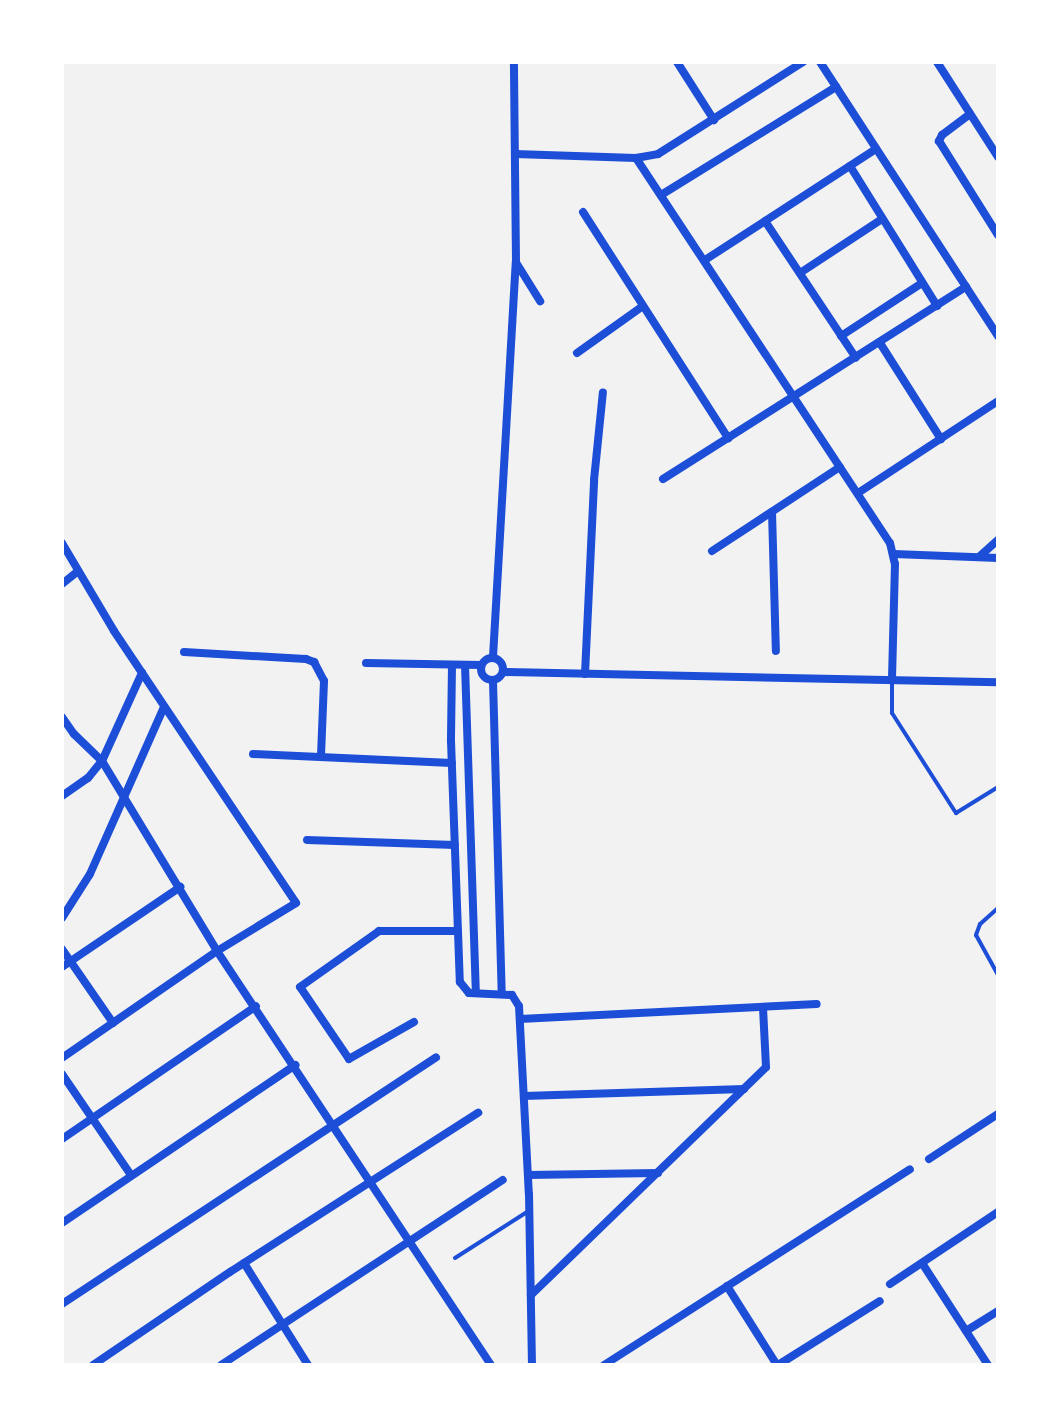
<!DOCTYPE html>
<style>
body{margin:0}
#map{position:relative;width:1060px;height:1427px;overflow:hidden;background:#f2f2f2;font-family:"Alegreya Sans",sans-serif}
div>[style]{position:absolute}
[style*='--x']{left:calc(var(--x)*1px);top:calc(var(--y)*1px);width:calc(var(--w)*1px);rotate:calc(var(--a)*1deg)}
.service>*{height:4px;margin:-2px;padding:0 2px;transform-origin:2px;border-radius:2px;background:#1d4ed8}
.minor>*{height:8px;margin:-4px;padding:0 4px;transform-origin:4px;border-radius:4px;background:#1d4ed8}
.minor>.ring{margin:-4px;padding:0;box-sizing:content-box;background:none;border:8px solid #1d4ed8;border-radius:50%}
span{translate:-50% -50%;white-space:nowrap;text-align:center;line-height:1.15;-webkit-text-stroke:6px #fff;paint-order:stroke}
.frame{position:absolute;inset:0;border:64px solid #fff;pointer-events:none}
</style>
<div id="map">
<div class="service">
<div style="--x:892;--y:680;--w:33;--a:90"></div>
<div style="--x:892;--y:713;--w:119;--a:57.4"></div>
<div style="--x:956;--y:813;--w:49;--a:-31.8"></div>
<div style="--x:998;--y:908;--w:24;--a:138"></div>
<div style="--x:980;--y:924;--w:12;--a:110"></div>
<div style="--x:976;--y:935;--w:46;--a:61.2"></div>
<div style="--x:455;--y:1258;--w:85;--a:-32.6"></div>
</div>
<div class="minor">
<div style="--x:677;--y:62;--w:69;--a:57.5"></div>
<div style="--x:820;--y:62;--w:327;--a:57"></div>
<div style="--x:937;--y:62;--w:113;--a:57.3"></div>
<div style="--x:970;--y:114;--w:35;--a:143"></div>
<div style="--x:942;--y:135;--w:7;--a:117"></div>
<div style="--x:939;--y:141;--w:111;--a:57.9"></div>
<div style="--x:515;--y:154;--w:121;--a:1.9"></div>
<div style="--x:636;--y:158;--w:22;--a:-10"></div>
<div style="--x:658;--y:154;--w:172;--a:-32.4"></div>
<div style="--x:636;--y:158;--w:461;--a:56.6"></div>
<div style="--x:890;--y:543;--w:22;--a:77"></div>
<div style="--x:895;--y:564;--w:116;--a:91.5"></div>
<div style="--x:850;--y:166;--w:165;--a:58.1"></div>
<div style="--x:661;--y:195;--w:206;--a:-31.7"></div>
<div style="--x:583;--y:212;--w:269;--a:57.3"></div>
<div style="--x:765;--y:221;--w:164;--a:56.4"></div>
<div style="--x:705;--y:260;--w:204;--a:-33"></div>
<div style="--x:517;--y:264;--w:44;--a:58.1"></div>
<div style="--x:800;--y:273;--w:98;--a:-33.4"></div>
<div style="--x:841;--y:336;--w:97;--a:-33.2"></div>
<div style="--x:880;--y:343;--w:114;--a:57.6"></div>
<div style="--x:577;--y:353;--w:81;--a:-35.5"></div>
<div style="--x:663;--y:479;--w:359;--a:-32.4"></div>
<div style="--x:858;--y:493;--w:168;--a:-33.3"></div>
<div style="--x:772;--y:512;--w:139;--a:88.4"></div>
<div style="--x:62;--y:543;--w:102;--a:59.4"></div>
<div style="--x:114;--y:631;--w:327;--a:56.2"></div>
<div style="--x:296;--y:903;--w:92;--a:148.7"></div>
<div style="--x:217;--y:951;--w:188;--a:145.4"></div>
<div style="--x:712;--y:551;--w:153;--a:-33.3"></div>
<div style="--x:894;--y:554;--w:104;--a:2.2"></div>
<div style="--x:980;--y:556;--w:24;--a:-42"></div>
<div style="--x:62;--y:584;--w:19;--a:-39"></div>
<div style="--x:184;--y:652;--w:122;--a:3.3"></div>
<div style="--x:306;--y:659;--w:9;--a:21"></div>
<div style="--x:314;--y:662;--w:21;--a:62"></div>
<div style="--x:324;--y:681;--w:76;--a:92.3"></div>
<div style="--x:493;--y:657;--w:396;--a:-86.7"></div>
<div style="--x:516;--y:262;--w:200;--a:-90.6"></div>
<div class="ring" style="left:481px;top:658px;width:14px;height:14px"></div>
<div style="--x:366;--y:663;--w:115;--a:1"></div>
<div style="--x:452;--y:665;--w:76;--a:90.8"></div>
<div style="--x:451;--y:741;--w:241;--a:87.9"></div>
<div style="--x:460;--y:982;--w:14;--a:51"></div>
<div style="--x:469;--y:993;--w:43;--a:2.7"></div>
<div style="--x:512;--y:995;--w:13;--a:58"></div>
<div style="--x:519;--y:1006;--w:188;--a:87"></div>
<div style="--x:529;--y:1194;--w:171;--a:89"></div>
<div style="--x:465;--y:665;--w:328;--a:88.1"></div>
<div style="--x:504;--y:672;--w:494;--a:1.2"></div>
<div style="--x:585;--y:674;--w:194;--a:-87.3"></div>
<div style="--x:594;--y:480;--w:88;--a:-84.2"></div>
<div style="--x:493;--y:681;--w:313;--a:88.4"></div>
<div style="--x:62;--y:717;--w:21;--a:55"></div>
<div style="--x:74;--y:734;--w:39;--a:44"></div>
<div style="--x:102;--y:761;--w:222;--a:58.8"></div>
<div style="--x:217;--y:951;--w:496;--a:56.5"></div>
<div style="--x:253;--y:754;--w:199;--a:2.6"></div>
<div style="--x:62;--y:796;--w:32;--a:-35"></div>
<div style="--x:88;--y:778;--w:22;--a:-51"></div>
<div style="--x:102;--y:761;--w:97;--a:-65.6"></div>
<div style="--x:307;--y:840;--w:148;--a:1.9"></div>
<div style="--x:62;--y:918;--w:52;--a:-57.5"></div>
<div style="--x:90;--y:874;--w:183;--a:-66.1"></div>
<div style="--x:62;--y:949;--w:90;--a:55.4"></div>
<div style="--x:62;--y:967;--w:143;--a:-34.1"></div>
<div style="--x:520;--y:1019;--w:297;--a:-2.9"></div>
<div style="--x:414;--y:1022;--w:75;--a:150.4"></div>
<div style="--x:349;--y:1059;--w:87;--a:-124.2"></div>
<div style="--x:300;--y:987;--w:97;--a:-35.3"></div>
<div style="--x:379;--y:931;--w:79;--a:0"></div>
<div style="--x:62;--y:1074;--w:122;--a:55.7"></div>
<div style="--x:524;--y:1096;--w:220;--a:-1.8"></div>
<div style="--x:62;--y:1139;--w:235;--a:-34.4"></div>
<div style="--x:929;--y:1159;--w:82;--a:-33.1"></div>
<div style="--x:528;--y:1175;--w:130;--a:-0.9"></div>
<div style="--x:62;--y:1223;--w:282;--a:-34.1"></div>
<div style="--x:244;--y:1263;--w:120;--a:57.9"></div>
<div style="--x:922;--y:1263;--w:121;--a:57.1"></div>
<div style="--x:890;--y:1284;--w:130;--a:-33.7"></div>
<div style="--x:727;--y:1286;--w:93;--a:57.7"></div>
<div style="--x:531;--y:1295;--w:327;--a:-44.1"></div>
<div style="--x:766;--y:1067;--w:60;--a:-92.9"></div>
<div style="--x:62;--y:1304;--w:448;--a:-33.4"></div>
<div style="--x:966;--y:1331;--w:38;--a:-32"></div>
<div style="--x:93;--y:1365;--w:166;--a:-34.2"></div>
<div style="--x:230;--y:1272;--w:295;--a:-32.7"></div>
<div style="--x:221;--y:1365;--w:337;--a:-33.3"></div>
<div style="--x:604;--y:1365;--w:363;--a:-32.6"></div>
<div style="--x:778;--y:1365;--w:120;--a:-32.1"></div>
</div>
<div class="frame"></div>
</div>
